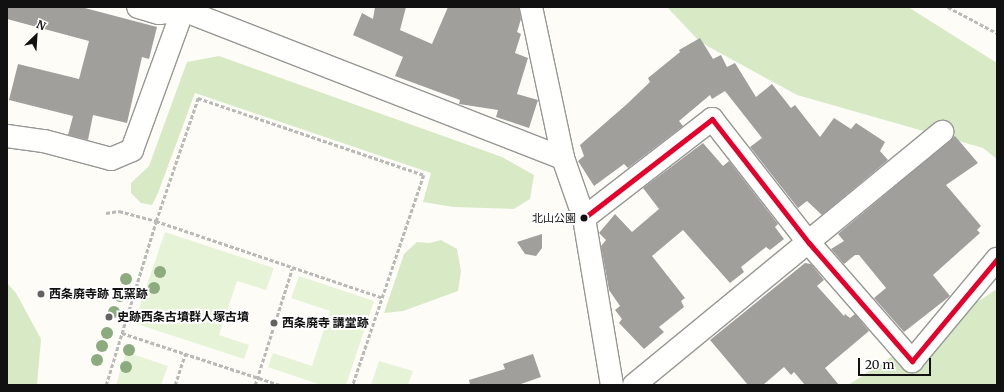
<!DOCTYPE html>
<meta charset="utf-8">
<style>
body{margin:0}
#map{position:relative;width:1004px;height:392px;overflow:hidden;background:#fdfcf7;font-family:Merriweather,"Noto Sans JP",serif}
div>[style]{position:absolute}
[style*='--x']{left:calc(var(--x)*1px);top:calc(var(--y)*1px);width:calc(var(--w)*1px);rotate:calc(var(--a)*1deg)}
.green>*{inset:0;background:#e7f3d7}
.forest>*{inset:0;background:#d8eac5}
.building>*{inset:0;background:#a19f9c}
.path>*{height:2.5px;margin-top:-1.25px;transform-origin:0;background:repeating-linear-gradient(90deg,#b9b9b8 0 4px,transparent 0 6px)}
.roads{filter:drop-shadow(1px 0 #979795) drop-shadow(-1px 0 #979795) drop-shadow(0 1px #979795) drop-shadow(0 -1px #979795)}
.minor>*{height:22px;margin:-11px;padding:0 11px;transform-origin:11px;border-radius:11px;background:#fffffe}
.bus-1>*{height:5px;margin:-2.5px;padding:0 2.5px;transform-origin:2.5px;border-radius:2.5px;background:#e4002b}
.trees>*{width:12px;height:12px;margin:-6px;border-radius:50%;background:#8cac80}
.dots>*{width:11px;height:11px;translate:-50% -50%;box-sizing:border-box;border:2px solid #fff;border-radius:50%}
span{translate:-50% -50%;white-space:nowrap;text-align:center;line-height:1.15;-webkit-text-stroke:4px #fff;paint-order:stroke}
.bus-label{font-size:11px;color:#111}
.right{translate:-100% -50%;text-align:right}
.poi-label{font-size:12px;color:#111;font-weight:700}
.left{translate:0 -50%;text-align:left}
.frame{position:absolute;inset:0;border:8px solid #111;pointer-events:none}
.north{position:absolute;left:16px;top:16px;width:40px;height:40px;-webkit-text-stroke:3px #fff;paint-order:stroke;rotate:25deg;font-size:11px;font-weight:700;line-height:16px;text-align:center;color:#111}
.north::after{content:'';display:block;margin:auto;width:14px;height:18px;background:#111;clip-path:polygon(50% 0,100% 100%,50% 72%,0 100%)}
.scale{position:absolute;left:858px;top:358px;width:73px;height:18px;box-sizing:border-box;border:2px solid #111;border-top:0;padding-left:5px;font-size:12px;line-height:14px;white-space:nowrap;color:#111;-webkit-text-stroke:3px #fff;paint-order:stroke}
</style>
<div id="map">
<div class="green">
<div style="clip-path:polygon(165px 232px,274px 268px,266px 290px,237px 281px,219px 335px,249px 345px,244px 359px,134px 323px)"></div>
<div style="clip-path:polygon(299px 276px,374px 301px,346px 385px,321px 385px,268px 367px,273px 353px,312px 366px,330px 311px,291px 298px)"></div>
<div style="clip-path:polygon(126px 352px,168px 366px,161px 385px,116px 385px)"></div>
<div style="clip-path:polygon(379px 361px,413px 371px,408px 385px,371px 385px)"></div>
</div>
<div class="forest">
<div style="clip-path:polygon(667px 7px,908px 7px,997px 63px,997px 159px,983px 148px,797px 95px,700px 42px)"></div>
<div style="clip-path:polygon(219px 56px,502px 157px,534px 175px,530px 199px,514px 209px,453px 207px,423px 202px,431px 173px,195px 93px,158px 193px,152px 205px,141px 203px,131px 193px,131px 183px,149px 166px,187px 62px)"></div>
<div style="clip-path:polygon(441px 240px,457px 249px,461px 271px,458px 291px,403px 311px,384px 313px,404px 254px,417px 242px,430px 243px)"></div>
<div style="clip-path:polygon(7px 283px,16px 293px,41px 339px,37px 385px,7px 385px)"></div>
<div style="clip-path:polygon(997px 289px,997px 385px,848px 385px)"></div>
</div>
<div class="building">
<div style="clip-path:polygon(7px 7px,81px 7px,157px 27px,149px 59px,142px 57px,127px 123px,93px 115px,88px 140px,68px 135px,73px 116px,9px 100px,18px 64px,79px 79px,89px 41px,7px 19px)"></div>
<div style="clip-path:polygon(375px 7px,406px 7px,400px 30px,432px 44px,448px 7px,519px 7px,521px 19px,517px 32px,521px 34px,515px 53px,528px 58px,517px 94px,538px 100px,529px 128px,496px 117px,498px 110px,459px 104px,460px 100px,395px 76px,403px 57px,353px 35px,362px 13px,373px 19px)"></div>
<div style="clip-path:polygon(700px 38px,713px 59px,721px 55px,727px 67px,735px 63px,756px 97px,772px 84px,791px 108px,795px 105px,820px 137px,834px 118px,851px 129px,856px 123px,885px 142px,880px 151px,888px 160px,822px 215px,807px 201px,798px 208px,750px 147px,762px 138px,725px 91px,712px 99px,710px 95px,679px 121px,683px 126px,628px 168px,624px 164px,594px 186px,578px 161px,584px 156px,580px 145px,627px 104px,650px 82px,648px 78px,680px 52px,679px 50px)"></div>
<div style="clip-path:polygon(955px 136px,978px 163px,946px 185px,981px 226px,977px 230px,980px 233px,933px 275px,950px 296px,904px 332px,874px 298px,886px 288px,859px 255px,855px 255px,844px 264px,831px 249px,844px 241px,838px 234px)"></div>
<div style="clip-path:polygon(703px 143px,723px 166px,729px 161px,778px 224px,775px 227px,784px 239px,770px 250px,766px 247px,741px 267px,744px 272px,730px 283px,683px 230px,652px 256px,685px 298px,681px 301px,684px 307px,659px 327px,664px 332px,644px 349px,619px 323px,622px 319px,615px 310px,620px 306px,609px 290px,601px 246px,606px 240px,599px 233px,615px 214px,632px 232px,659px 209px,643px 188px)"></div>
<div style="clip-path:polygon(542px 234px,542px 248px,536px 256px,525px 254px,517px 242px)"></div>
<div style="clip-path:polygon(805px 263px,811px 264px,824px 280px,817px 286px,844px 316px,845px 314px,850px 318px,855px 314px,869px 331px,825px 368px,839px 385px,805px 385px,794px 372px,791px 375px,784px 367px,763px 385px,748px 385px,710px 340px)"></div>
<div style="clip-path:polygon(533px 354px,541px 377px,518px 385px,470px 385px,469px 380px,505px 369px,503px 364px)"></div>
</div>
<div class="path">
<div style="--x:948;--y:7;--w:55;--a:28"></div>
<div style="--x:106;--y:213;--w:13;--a:-9"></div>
<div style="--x:119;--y:211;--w:38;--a:15"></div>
<div style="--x:156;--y:221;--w:240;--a:18.7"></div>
<div style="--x:122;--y:333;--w:166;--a:18.2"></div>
<div style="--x:106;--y:385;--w:171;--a:-73"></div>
<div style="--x:156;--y:221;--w:130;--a:-71.1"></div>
<div style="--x:198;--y:98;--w:239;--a:18.8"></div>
<div style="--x:424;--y:175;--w:222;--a:108.7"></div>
<div style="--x:175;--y:385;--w:33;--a:-72"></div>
<div style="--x:255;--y:385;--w:122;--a:-72.3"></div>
</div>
<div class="roads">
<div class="minor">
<div style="--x:138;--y:7;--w:22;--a:16"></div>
<div style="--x:159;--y:13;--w:24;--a:-7"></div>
<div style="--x:183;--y:10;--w:408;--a:21.3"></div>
<div style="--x:531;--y:7;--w:154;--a:78"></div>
<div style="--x:563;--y:158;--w:64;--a:70.7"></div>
<div style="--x:584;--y:218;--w:169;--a:80.5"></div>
<div style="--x:7;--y:136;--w:37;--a:8"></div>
<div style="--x:44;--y:141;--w:69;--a:15"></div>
<div style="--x:111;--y:159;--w:23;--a:-23"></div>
<div style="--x:132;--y:150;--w:152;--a:-70"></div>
<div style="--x:584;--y:218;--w:162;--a:-37.7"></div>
<div style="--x:712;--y:119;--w:157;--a:52"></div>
<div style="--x:809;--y:243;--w:157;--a:48.9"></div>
<div style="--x:912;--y:361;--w:133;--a:-50.2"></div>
<div style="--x:634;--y:385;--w:399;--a:-39.4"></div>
</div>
</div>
<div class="bus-1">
<div style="--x:584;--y:218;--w:162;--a:-37.7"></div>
<div style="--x:712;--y:119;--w:157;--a:52"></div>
<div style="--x:809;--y:243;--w:157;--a:48.9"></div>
<div style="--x:912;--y:361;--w:133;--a:-50.2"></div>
</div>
<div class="trees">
<div style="left:160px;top:272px"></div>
<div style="left:126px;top:279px"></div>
<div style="left:154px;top:288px"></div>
<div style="left:120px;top:296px"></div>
<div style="left:114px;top:312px"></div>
<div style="left:144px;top:315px"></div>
<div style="left:107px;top:333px"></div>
<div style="left:102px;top:346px"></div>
<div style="left:129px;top:350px"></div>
<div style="left:97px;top:360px"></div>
<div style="left:126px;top:367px"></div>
</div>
<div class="dots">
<div style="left:584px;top:218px;background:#111"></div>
<div style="left:41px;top:294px;background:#646362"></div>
<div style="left:109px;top:317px;background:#646362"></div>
<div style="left:274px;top:323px;background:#646362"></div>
</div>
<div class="bus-label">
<span class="right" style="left:576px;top:218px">北山公園</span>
</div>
<div class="poi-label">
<span class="left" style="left:49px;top:294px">西条廃寺跡 瓦窯跡</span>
<span class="left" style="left:117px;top:317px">史跡西条古墳群人塚古墳</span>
<span class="left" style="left:282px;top:323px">西条廃寺 講堂跡</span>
</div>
<div class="frame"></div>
<div class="north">N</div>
<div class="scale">20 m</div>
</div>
